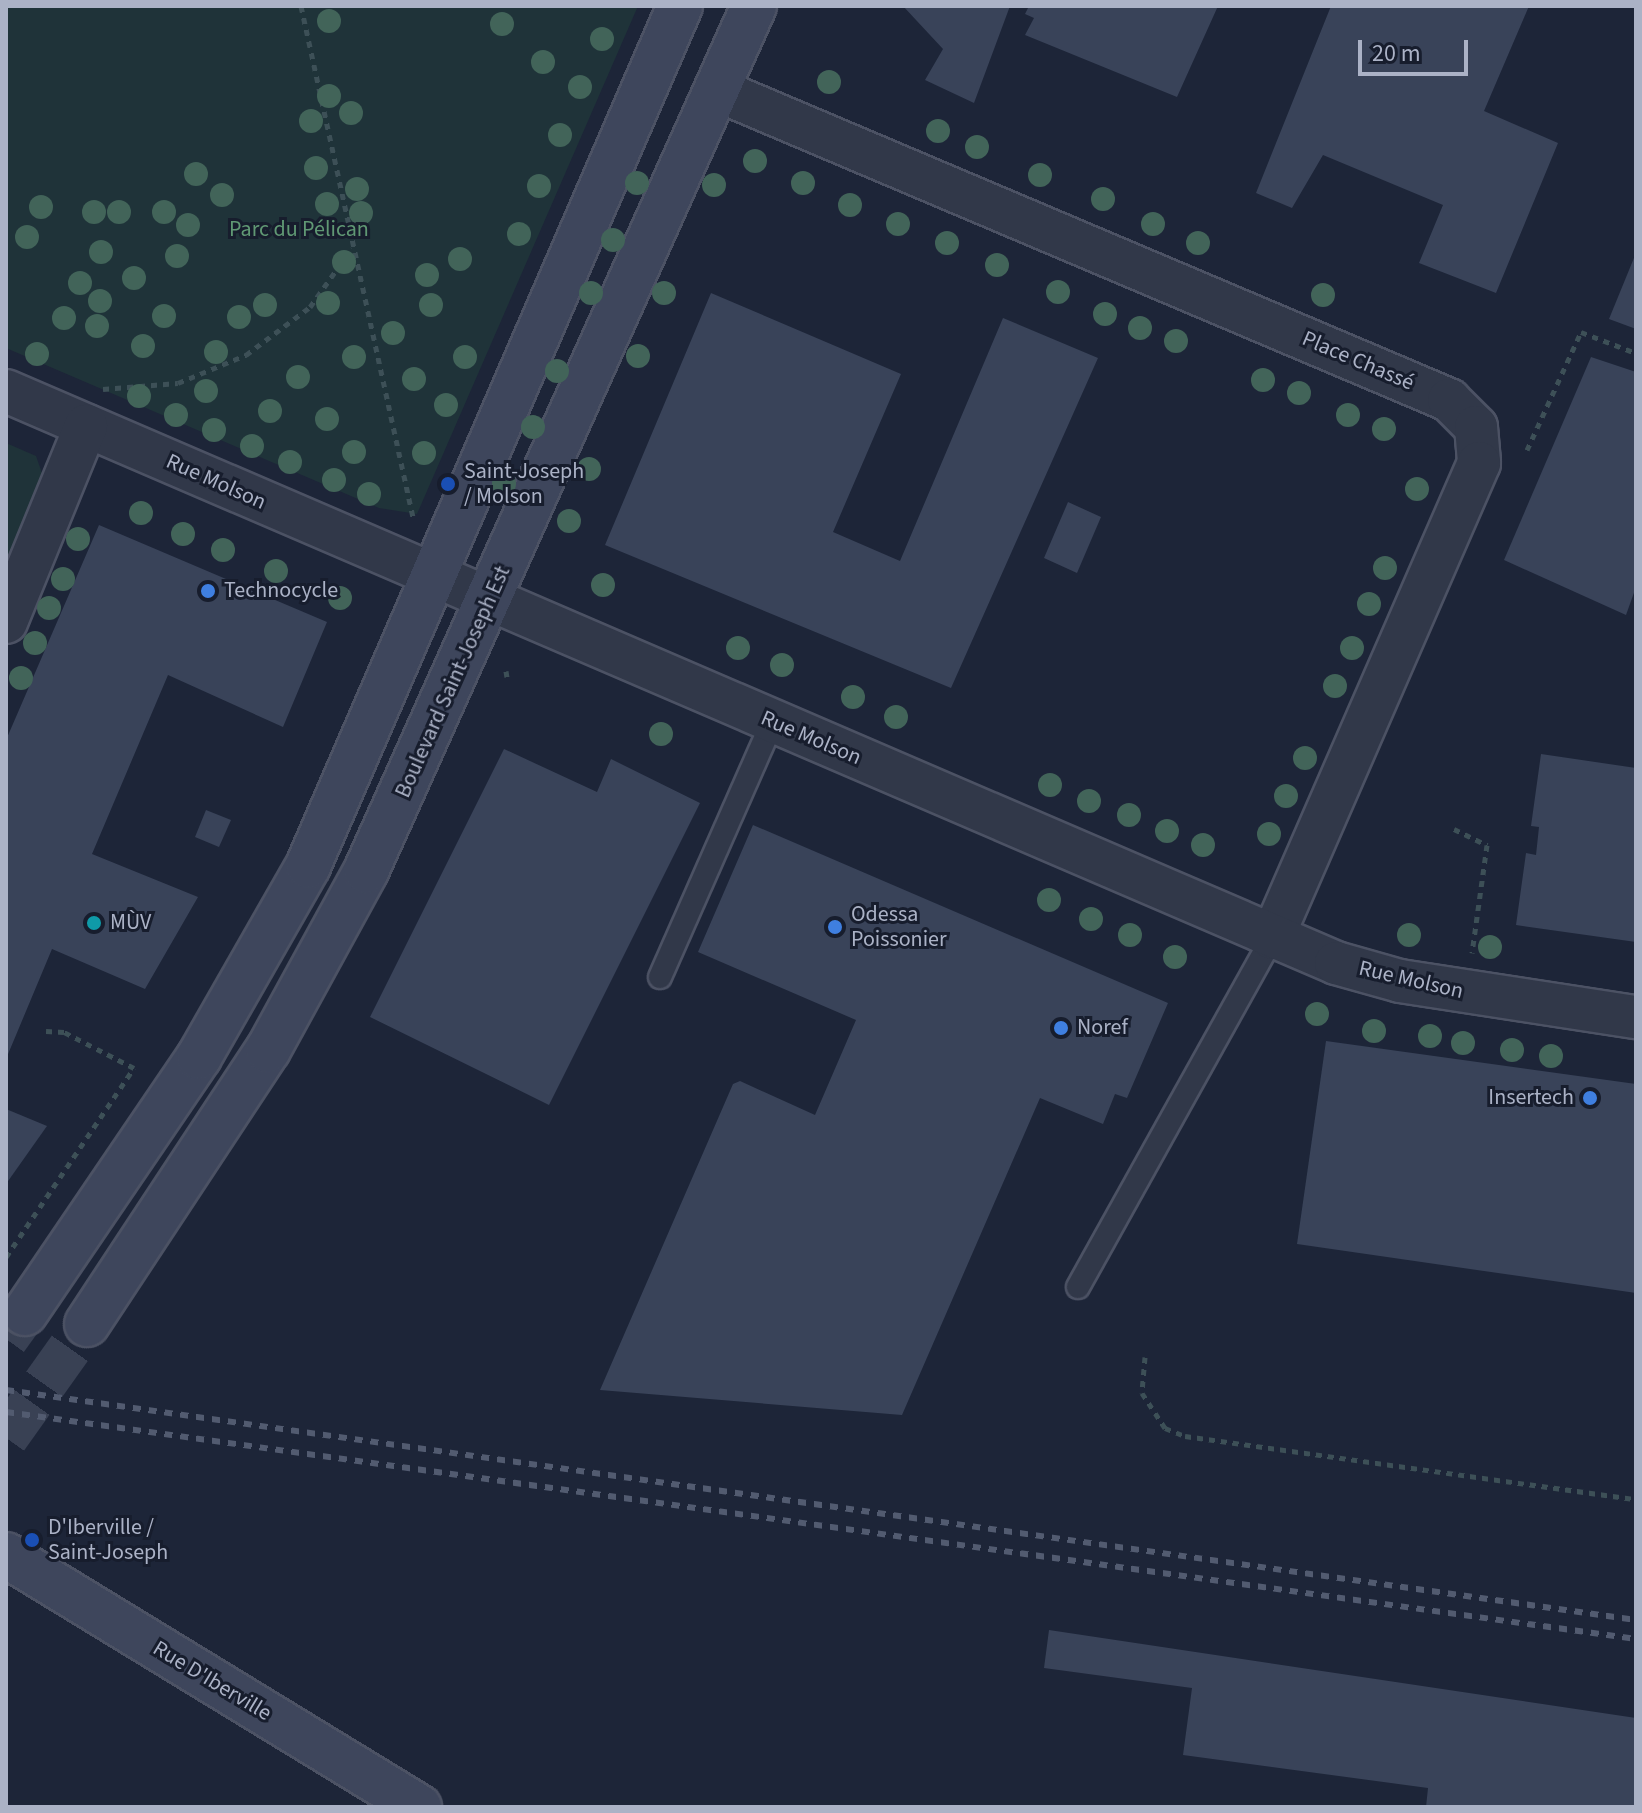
<!DOCTYPE html>
<meta charset="utf-8">
<style>
body{margin:0}
#map{position:relative;width:1642px;height:1813px;overflow:hidden;background:#1d2538;font-family:"Source Sans 3",sans-serif}
div>[style]{position:absolute}
[style*='--x']{left:calc(var(--x)*1px);top:calc(var(--y)*1px);width:calc(var(--w)*1px);rotate:calc(var(--a)*1deg)}
.green>*{inset:0;background:#1f3339}
.building>*{inset:0;background:#394359}
.secondary-tunnel>*{height:44px;margin-top:-22px;transform-origin:0;background:repeating-linear-gradient(90deg,#394154 0 44px,transparent 0 66px)}
.path>*{height:5px;margin-top:-2.5px;transform-origin:0;background:repeating-linear-gradient(90deg,#3d5057 0 6px,transparent 0 12px)}
.roads{filter:drop-shadow(2px 0 #4c5264) drop-shadow(-2px 0 #4c5264) drop-shadow(0 2px #4c5264) drop-shadow(0 -2px #4c5264)}
.lane>*{height:22px;margin:-11px;padding:0 11px;transform-origin:11px;border-radius:11px;background:#313849}
.street>*{height:42px;margin:-21px;padding:0 21px;transform-origin:21px;border-radius:21px;background:#313849}
.secondary>*{height:44px;margin:-22px;padding:0 22px;transform-origin:22px;border-radius:22px;background:#3e465c}
.rail>*{height:6px;margin-top:-3px;transform-origin:0;background:repeating-linear-gradient(90deg,#525b70 0 8px,transparent 0 16px)}
.trees>*{width:24px;height:24px;margin:-12px;border-radius:50%;background:#426459}
.dots>*{width:22px;height:22px;translate:-50% -50%;box-sizing:border-box;border:4px solid #171d2d;border-radius:50%}
span{translate:-50% -50%;white-space:nowrap;text-align:center;line-height:1.15;-webkit-text-stroke:6px #171d2d;paint-order:stroke}
.park-label{font-size:22px;color:#609874}
.street-label{font-size:22px;color:#abb2c6}
.poi-label{font-size:22px;color:#abb2c6}
.left{translate:0 -50%;text-align:left}
.right{translate:-100% -50%;text-align:right}
.frame{position:absolute;inset:0;border:8px solid #abb2c6;pointer-events:none}
.scale{position:absolute;left:1358px;top:40px;width:110px;height:36px;box-sizing:border-box;border:4px solid #abb2c6;border-top:0;padding-left:10px;font-size:24px;line-height:28px;white-space:nowrap;color:#abb2c6;-webkit-text-stroke:6px #171d2d;paint-order:stroke}
</style>
<div id="map">
<div class="green">
<div style="clip-path:polygon(6px 6px,638px 6px,417px 514px,379px 508px,6px 348px)"></div>
<div style="clip-path:polygon(6px 443px,36px 456px,43px 476px,6px 574px)"></div>
</div>
<div class="building">
<div style="clip-path:polygon(903px 6px,1010px 6px,974px 103px,925px 80px,943px 49px)"></div>
<div style="clip-path:polygon(1029px 6px,1218px 6px,1177px 97px,1025px 35px,1034px 18px,1025px 14px)"></div>
<div style="clip-path:polygon(1331px 6px,1529px 6px,1484px 111px,1558px 143px,1496px 293px,1419px 263px,1443px 205px,1323px 155px,1292px 208px,1256px 193px)"></div>
<div style="clip-path:polygon(1636px 253px,1636px 329px,1609px 319px)"></div>
<div style="clip-path:polygon(711px 293px,901px 374px,833px 532px,900px 561px,1003px 318px,1098px 358px,951px 688px,605px 545px)"></div>
<div style="clip-path:polygon(1591px 357px,1636px 372px,1636px 587px,1626px 615px,1504px 560px)"></div>
<div style="clip-path:polygon(1068px 502px,1101px 517px,1077px 573px,1044px 558px)"></div>
<div style="clip-path:polygon(99px 525px,327px 622px,283px 727px,168px 675px,92px 854px,198px 897px,145px 989px,52px 949px,6px 1059px,6px 740px)"></div>
<div style="clip-path:polygon(504px 749px,597px 792px,611px 759px,700px 803px,549px 1105px,370px 1017px)"></div>
<div style="clip-path:polygon(1541px 754px,1636px 768px,1636px 942px,1516px 925px,1526px 853px,1536px 855px,1539px 827px,1531px 826px)"></div>
<div style="clip-path:polygon(206px 810px,231px 820px,219px 847px,195px 837px)"></div>
<div style="clip-path:polygon(753px 825px,1168px 1003px,1127px 1098px,1115px 1094px,1103px 1124px,1040px 1098px,902px 1415px,600px 1390px,733px 1084px,740px 1081px,815px 1115px,856px 1020px,698px 952px)"></div>
<div style="clip-path:polygon(1326px 1041px,1636px 1084px,1636px 1293px,1297px 1244px)"></div>
<div style="clip-path:polygon(6px 1109px,47px 1126px,6px 1184px)"></div>
<div style="clip-path:polygon(1049px 1630px,1636px 1718px,1636px 1807px,1426px 1807px,1428px 1788px,1183px 1755px,1192px 1688px,1044px 1668px)"></div>
</div>
<div class="secondary-tunnel">
<div style="--x:6;--y:1339;--w:32;--a:-54"></div>
<div style="--x:6;--y:1438;--w:140;--a:-54.6"></div>
</div>
<div class="path">
<div style="--x:301;--y:6;--w:523;--a:77.64"></div>
<div style="--x:103;--y:389;--w:75;--a:-4.6"></div>
<div style="--x:178;--y:383;--w:74;--a:-22.4"></div>
<div style="--x:246;--y:355;--w:80;--a:-36.9"></div>
<div style="--x:310;--y:307;--w:72;--a:-54.6"></div>
<div style="--x:1527;--y:450;--w:130;--a:-65.4"></div>
<div style="--x:1581;--y:332;--w:59;--a:20.9"></div>
<div style="--x:506;--y:671;--w:6;--a:81"></div>
<div style="--x:1454;--y:829;--w:37;--a:26"></div>
<div style="--x:1487;--y:845;--w:109;--a:97.9"></div>
<div style="--x:6;--y:1257;--w:228;--a:-55.9"></div>
<div style="--x:134;--y:1068;--w:79;--a:-152.8"></div>
<div style="--x:64;--y:1032;--w:18;--a:-177"></div>
<div style="--x:1145;--y:1357;--w:36;--a:95"></div>
<div style="--x:1142;--y:1393;--w:42;--a:56.7"></div>
<div style="--x:1165;--y:1428;--w:22;--a:22"></div>
<div style="--x:1185;--y:1436;--w:455;--a:8"></div>
</div>
<div class="roads">
<div class="lane">
<div style="--x:660;--y:977;--w:280;--a:-66.2"></div>
<div style="--x:1078;--y:1287;--w:399;--a:-60.9"></div>
</div>
<div class="street">
<div style="--x:720;--y:91;--w:792;--a:22.97"></div>
<div style="--x:1449;--y:400;--w:38;--a:45"></div>
<div style="--x:1476;--y:427;--w:36;--a:85"></div>
<div style="--x:1479;--y:463;--w:518;--a:113.55"></div>
<div style="--x:6;--y:391;--w:1448;--a:23.27"></div>
<div style="--x:1336;--y:963;--w:66;--a:15.7"></div>
<div style="--x:1400;--y:981;--w:239;--a:8.7"></div>
<div style="--x:6;--y:622;--w:212;--a:-67.8"></div>
</div>
<div class="secondary">
<div style="--x:25;--y:1313;--w:310;--a:-55.8"></div>
<div style="--x:199;--y:1057;--w:220;--a:-60.3"></div>
<div style="--x:308;--y:866;--w:937;--a:-66.61"></div>
<div style="--x:87;--y:1324;--w:328;--a:-56.6"></div>
<div style="--x:268;--y:1050;--w:204;--a:-61.3"></div>
<div style="--x:366;--y:871;--w:948;--a:-65.84"></div>
<div style="--x:6;--y:1555;--w:484;--a:31.4"></div>
</div>
</div>
<div class="rail">
<div style="--x:6;--y:1390;--w:1646;--a:8.03"></div>
<div style="--x:6;--y:1412;--w:1646;--a:7.93"></div>
</div>
<div class="trees">
<div style="left:329px;top:21px"></div>
<div style="left:502px;top:24px"></div>
<div style="left:602px;top:39px"></div>
<div style="left:543px;top:62px"></div>
<div style="left:829px;top:82px"></div>
<div style="left:580px;top:87px"></div>
<div style="left:329px;top:96px"></div>
<div style="left:351px;top:113px"></div>
<div style="left:311px;top:121px"></div>
<div style="left:938px;top:131px"></div>
<div style="left:560px;top:135px"></div>
<div style="left:977px;top:147px"></div>
<div style="left:755px;top:161px"></div>
<div style="left:316px;top:168px"></div>
<div style="left:196px;top:174px"></div>
<div style="left:1040px;top:175px"></div>
<div style="left:637px;top:183px"></div>
<div style="left:803px;top:183px"></div>
<div style="left:714px;top:185px"></div>
<div style="left:539px;top:186px"></div>
<div style="left:357px;top:189px"></div>
<div style="left:222px;top:195px"></div>
<div style="left:1103px;top:199px"></div>
<div style="left:327px;top:204px"></div>
<div style="left:850px;top:205px"></div>
<div style="left:41px;top:207px"></div>
<div style="left:94px;top:212px"></div>
<div style="left:119px;top:212px"></div>
<div style="left:164px;top:212px"></div>
<div style="left:361px;top:213px"></div>
<div style="left:898px;top:224px"></div>
<div style="left:1153px;top:224px"></div>
<div style="left:188px;top:225px"></div>
<div style="left:519px;top:234px"></div>
<div style="left:27px;top:237px"></div>
<div style="left:613px;top:240px"></div>
<div style="left:947px;top:243px"></div>
<div style="left:1198px;top:243px"></div>
<div style="left:101px;top:252px"></div>
<div style="left:177px;top:256px"></div>
<div style="left:460px;top:259px"></div>
<div style="left:344px;top:262px"></div>
<div style="left:997px;top:265px"></div>
<div style="left:427px;top:275px"></div>
<div style="left:134px;top:278px"></div>
<div style="left:80px;top:283px"></div>
<div style="left:1058px;top:292px"></div>
<div style="left:591px;top:293px"></div>
<div style="left:664px;top:293px"></div>
<div style="left:1323px;top:295px"></div>
<div style="left:100px;top:301px"></div>
<div style="left:328px;top:303px"></div>
<div style="left:265px;top:305px"></div>
<div style="left:431px;top:305px"></div>
<div style="left:1105px;top:314px"></div>
<div style="left:164px;top:316px"></div>
<div style="left:239px;top:317px"></div>
<div style="left:64px;top:318px"></div>
<div style="left:97px;top:326px"></div>
<div style="left:1140px;top:328px"></div>
<div style="left:393px;top:333px"></div>
<div style="left:1176px;top:341px"></div>
<div style="left:143px;top:346px"></div>
<div style="left:216px;top:352px"></div>
<div style="left:37px;top:354px"></div>
<div style="left:638px;top:356px"></div>
<div style="left:354px;top:357px"></div>
<div style="left:465px;top:357px"></div>
<div style="left:557px;top:371px"></div>
<div style="left:298px;top:377px"></div>
<div style="left:414px;top:379px"></div>
<div style="left:1263px;top:380px"></div>
<div style="left:206px;top:391px"></div>
<div style="left:1299px;top:393px"></div>
<div style="left:139px;top:396px"></div>
<div style="left:446px;top:405px"></div>
<div style="left:270px;top:411px"></div>
<div style="left:176px;top:415px"></div>
<div style="left:1348px;top:415px"></div>
<div style="left:327px;top:419px"></div>
<div style="left:533px;top:427px"></div>
<div style="left:1384px;top:429px"></div>
<div style="left:214px;top:430px"></div>
<div style="left:252px;top:446px"></div>
<div style="left:354px;top:452px"></div>
<div style="left:424px;top:453px"></div>
<div style="left:290px;top:462px"></div>
<div style="left:589px;top:469px"></div>
<div style="left:334px;top:480px"></div>
<div style="left:504px;top:484px"></div>
<div style="left:1417px;top:489px"></div>
<div style="left:369px;top:494px"></div>
<div style="left:141px;top:513px"></div>
<div style="left:569px;top:521px"></div>
<div style="left:183px;top:534px"></div>
<div style="left:78px;top:539px"></div>
<div style="left:223px;top:550px"></div>
<div style="left:1385px;top:568px"></div>
<div style="left:276px;top:571px"></div>
<div style="left:63px;top:579px"></div>
<div style="left:603px;top:585px"></div>
<div style="left:340px;top:598px"></div>
<div style="left:1369px;top:604px"></div>
<div style="left:49px;top:608px"></div>
<div style="left:35px;top:643px"></div>
<div style="left:738px;top:648px"></div>
<div style="left:1352px;top:648px"></div>
<div style="left:782px;top:665px"></div>
<div style="left:21px;top:678px"></div>
<div style="left:1335px;top:686px"></div>
<div style="left:853px;top:697px"></div>
<div style="left:896px;top:717px"></div>
<div style="left:661px;top:734px"></div>
<div style="left:1305px;top:758px"></div>
<div style="left:1050px;top:785px"></div>
<div style="left:1286px;top:796px"></div>
<div style="left:1089px;top:801px"></div>
<div style="left:1129px;top:815px"></div>
<div style="left:1167px;top:831px"></div>
<div style="left:1269px;top:834px"></div>
<div style="left:1203px;top:845px"></div>
<div style="left:1049px;top:900px"></div>
<div style="left:1091px;top:919px"></div>
<div style="left:1130px;top:935px"></div>
<div style="left:1409px;top:935px"></div>
<div style="left:1490px;top:947px"></div>
<div style="left:1175px;top:957px"></div>
<div style="left:1317px;top:1014px"></div>
<div style="left:1374px;top:1031px"></div>
<div style="left:1430px;top:1036px"></div>
<div style="left:1463px;top:1043px"></div>
<div style="left:1512px;top:1050px"></div>
<div style="left:1551px;top:1056px"></div>
</div>
<div class="dots">
<div style="left:448px;top:484px;background:#1a4fb4"></div>
<div style="left:208px;top:591px;background:#3f7fe0"></div>
<div style="left:94px;top:923px;background:#0f9aa8"></div>
<div style="left:835px;top:927px;background:#3f7fe0"></div>
<div style="left:1061px;top:1028px;background:#3f7fe0"></div>
<div style="left:1590px;top:1098px;background:#3f7fe0"></div>
<div style="left:32px;top:1540px;background:#1a4fb4"></div>
</div>
<div class="park-label">
<span style="left:299px;top:230px">Parc du Pélican</span>
</div>
<div class="street-label">
<span style="left:1358px;top:361px;rotate:23deg">Place Chassé</span>
<span style="left:216px;top:482px;rotate:24deg">Rue Molson</span>
<span style="left:453px;top:682px;rotate:-66deg">Boulevard Saint-Joseph Est</span>
<span style="left:811px;top:738px;rotate:23deg">Rue Molson</span>
<span style="left:1411px;top:980px;rotate:13deg">Rue Molson</span>
<span style="left:212px;top:1681px;rotate:31deg">Rue D'Iberville</span>
</div>
<div class="poi-label">
<span class="left" style="left:464px;top:484px">Saint-Joseph<br>/ Molson</span>
<span class="left" style="left:224px;top:591px">Technocycle</span>
<span class="left" style="left:851px;top:927px">Odessa<br>Poissonier</span>
<span class="left" style="left:110px;top:923px">MÙV</span>
<span class="left" style="left:1077px;top:1028px">Noref</span>
<span class="right" style="left:1574px;top:1098px">Insertech</span>
<span class="left" style="left:48px;top:1540px">D'Iberville /<br>Saint-Joseph</span>
</div>
<div class="frame"></div>
<div class="scale">20 m</div>
</div>
